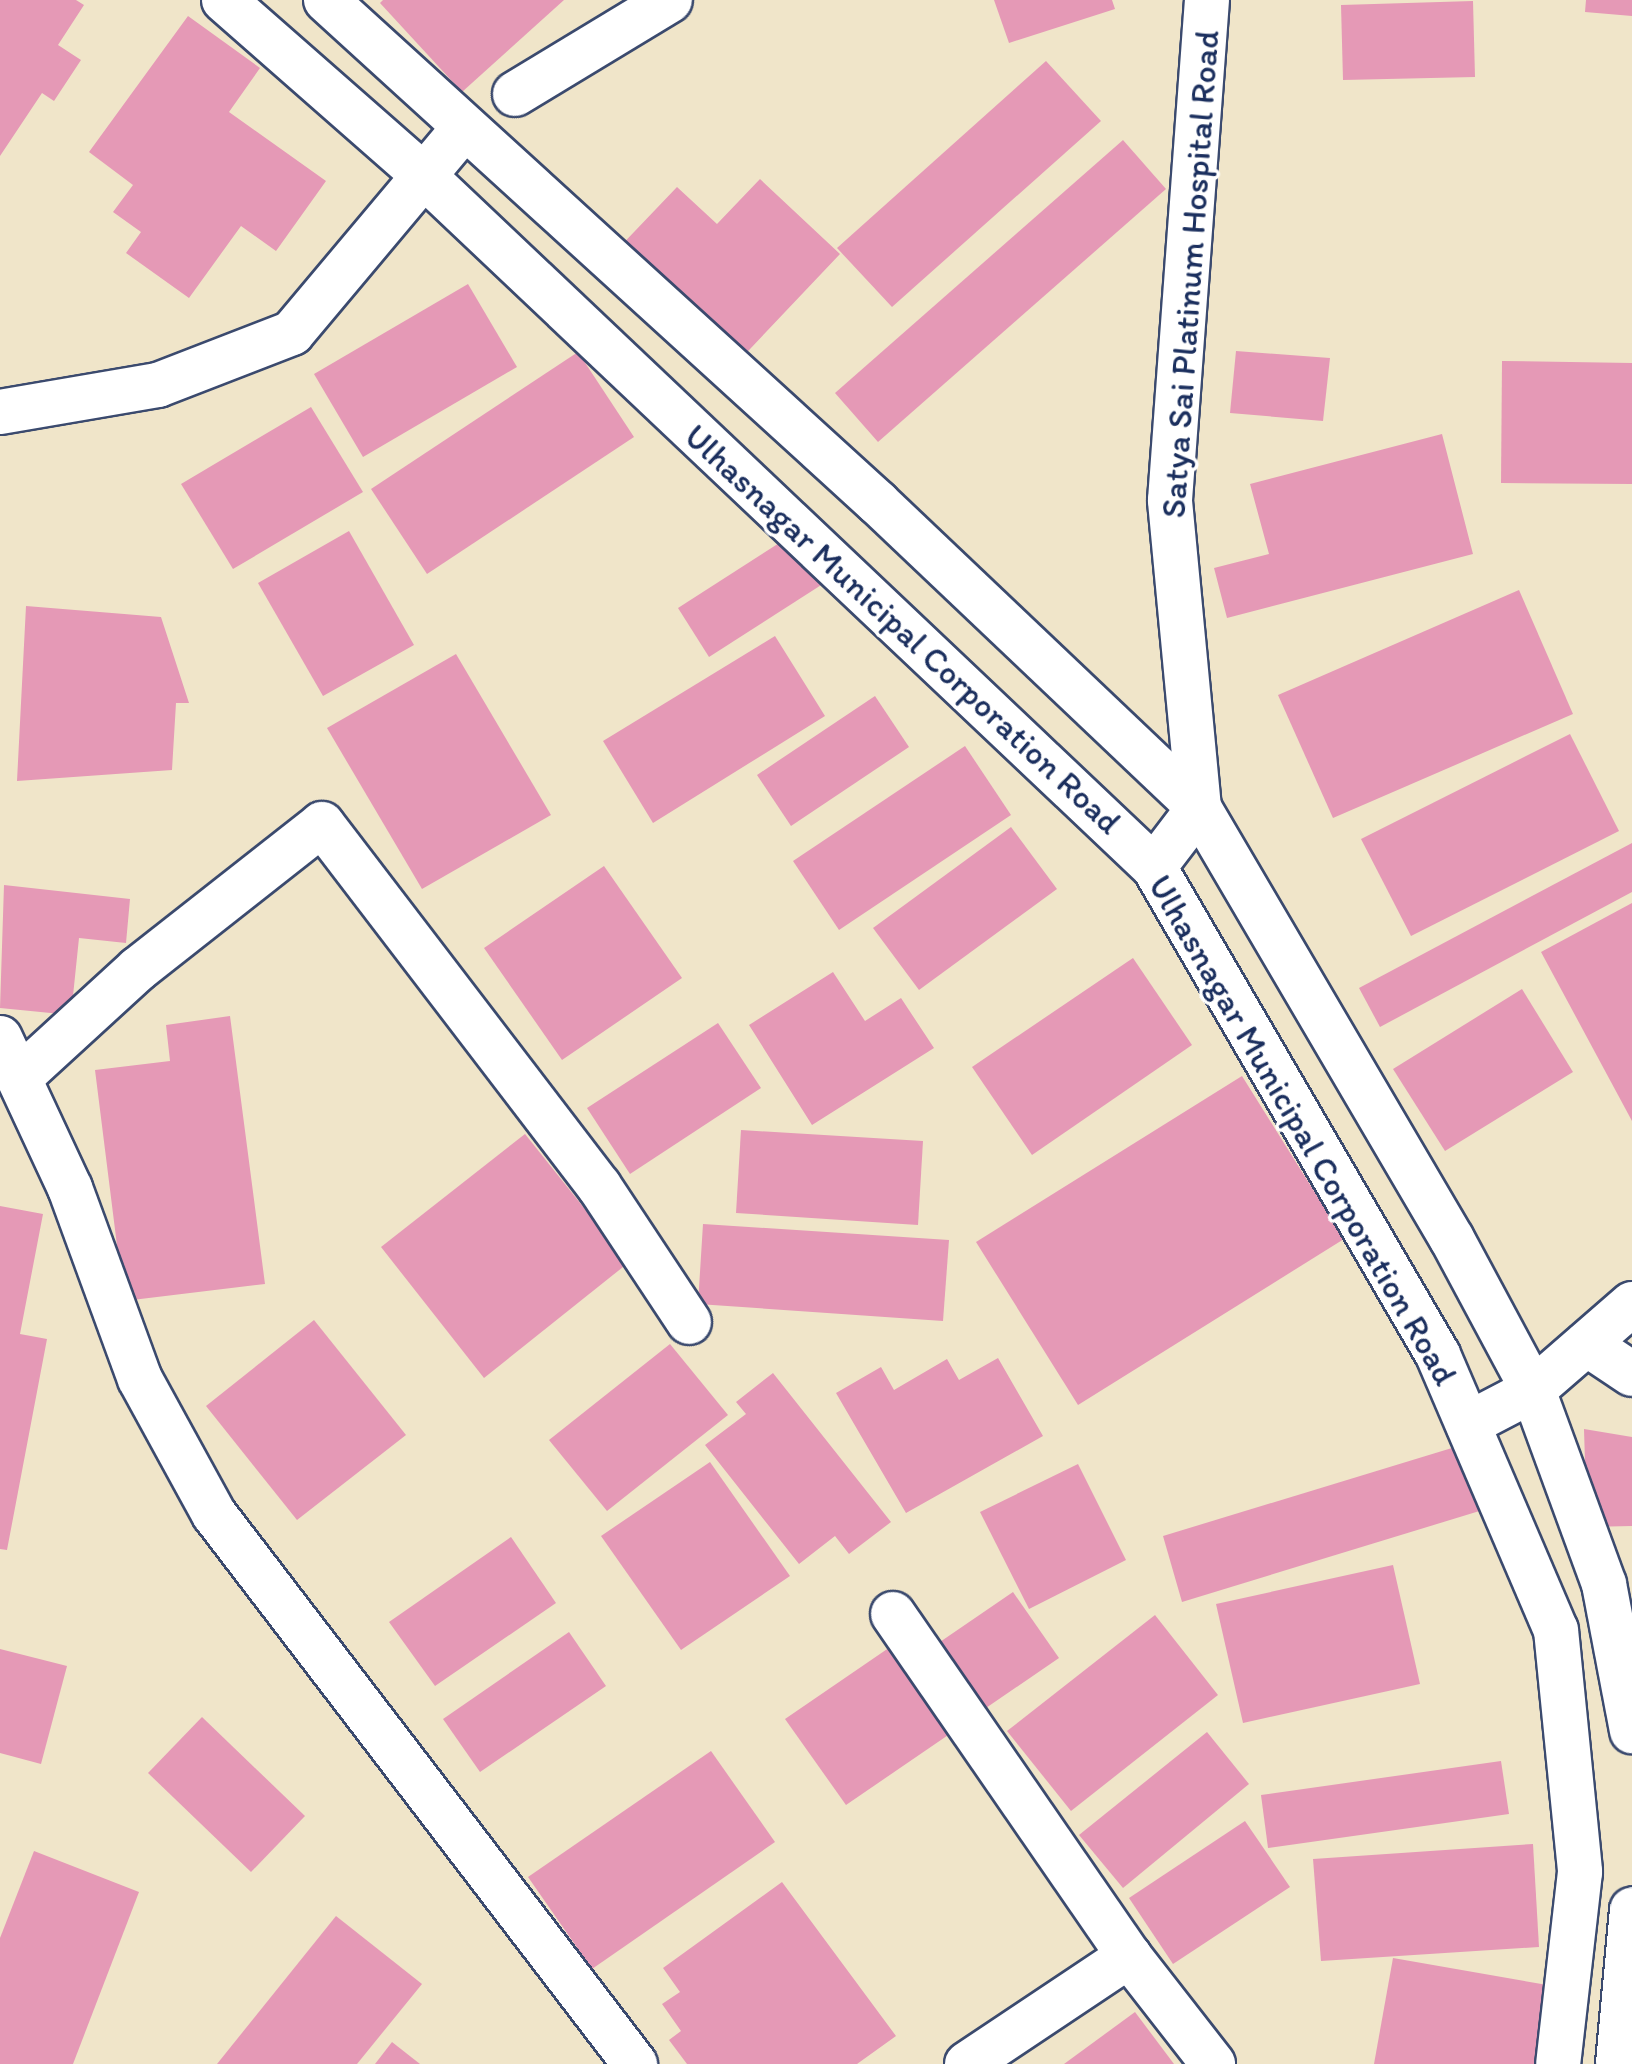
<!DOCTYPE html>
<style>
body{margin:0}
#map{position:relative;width:1632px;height:2064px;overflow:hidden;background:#f0e5c9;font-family:Itim,sans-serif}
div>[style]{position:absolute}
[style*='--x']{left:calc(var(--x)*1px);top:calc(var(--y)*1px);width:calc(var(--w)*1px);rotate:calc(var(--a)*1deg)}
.building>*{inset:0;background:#e599b6}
.roads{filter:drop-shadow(2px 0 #3b4a6e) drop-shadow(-2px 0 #3b4a6e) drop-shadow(0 2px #3b4a6e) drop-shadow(0 -2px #3b4a6e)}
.street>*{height:44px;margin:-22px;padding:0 22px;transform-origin:22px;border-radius:22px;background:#fff}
.secondary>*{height:44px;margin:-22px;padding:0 22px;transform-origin:22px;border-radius:22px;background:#fff}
span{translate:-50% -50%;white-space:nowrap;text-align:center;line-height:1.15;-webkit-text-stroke:7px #fff;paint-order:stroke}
.street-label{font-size:34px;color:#1b2f5e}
</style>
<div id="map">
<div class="building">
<div style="clip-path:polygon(0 0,76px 0,84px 5px,58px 45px,81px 60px,54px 101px,42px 93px,0 156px)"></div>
<div style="clip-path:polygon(383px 0,564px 0,462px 92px,380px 3px)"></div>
<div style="clip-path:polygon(994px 0,1112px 0,1115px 9px,1009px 43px)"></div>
<div style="clip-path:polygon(1586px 0,1632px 0,1632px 16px,1585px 12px)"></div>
<div style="clip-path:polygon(1473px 1px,1475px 77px,1343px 80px,1341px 5px)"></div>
<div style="clip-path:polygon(188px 16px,260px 68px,229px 112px,326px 181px,276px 251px,241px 226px,189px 298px,126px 253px,141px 232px,113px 212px,133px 185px,89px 152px)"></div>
<div style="clip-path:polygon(1046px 61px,1101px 121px,892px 307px,837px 248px)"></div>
<div style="clip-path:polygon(1123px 140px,1166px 189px,878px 442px,835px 393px)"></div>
<div style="clip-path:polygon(760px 179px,840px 254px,733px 367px,613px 254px,677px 187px,717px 224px)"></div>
<div style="clip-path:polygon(468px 284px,517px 367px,363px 457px,314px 374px)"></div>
<div style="clip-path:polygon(1236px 351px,1330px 358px,1323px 421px,1230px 413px)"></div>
<div style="clip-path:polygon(578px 352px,634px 437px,427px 574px,371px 489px)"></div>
<div style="clip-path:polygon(1502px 361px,1632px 363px,1632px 484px,1501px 483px)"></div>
<div style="clip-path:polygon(311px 407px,363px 492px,233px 569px,181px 484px)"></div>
<div style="clip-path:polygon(1442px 434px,1473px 554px,1227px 618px,1214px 568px,1269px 554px,1250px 484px)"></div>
<div style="clip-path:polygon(349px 531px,414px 645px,323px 696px,258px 583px)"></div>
<div style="clip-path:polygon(798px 531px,829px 580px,709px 657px,678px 608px)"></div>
<div style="clip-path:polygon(1519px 590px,1573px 714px,1333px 818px,1278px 695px)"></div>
<div style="clip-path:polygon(26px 606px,161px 617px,189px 703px,176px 703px,172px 770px,17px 781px)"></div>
<div style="clip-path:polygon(775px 636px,825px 716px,653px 823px,603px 741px)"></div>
<div style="clip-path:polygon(456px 654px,551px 815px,422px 889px,327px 728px)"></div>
<div style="clip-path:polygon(875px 696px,909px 747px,791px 826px,757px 775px)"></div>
<div style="clip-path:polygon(1570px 734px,1619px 831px,1411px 936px,1361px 839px)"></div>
<div style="clip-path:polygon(965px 746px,1011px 815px,839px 930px,793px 861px)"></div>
<div style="clip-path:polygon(1011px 827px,1057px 889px,919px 990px,873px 928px)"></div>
<div style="clip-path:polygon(1632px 843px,1632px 892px,1380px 1027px,1359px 988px)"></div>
<div style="clip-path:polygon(604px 866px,682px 978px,562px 1060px,484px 948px)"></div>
<div style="clip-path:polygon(4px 885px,130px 899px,126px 943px,79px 938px,71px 1015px,0 1008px)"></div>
<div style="clip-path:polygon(1632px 903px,1632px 1121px,1541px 952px)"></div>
<div style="clip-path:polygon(1133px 958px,1192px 1045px,1032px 1155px,972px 1067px)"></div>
<div style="clip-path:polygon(833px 972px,865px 1021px,901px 998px,934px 1048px,812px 1125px,749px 1025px)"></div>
<div style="clip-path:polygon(1522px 989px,1573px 1072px,1445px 1151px,1393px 1069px)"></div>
<div style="clip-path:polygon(230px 1016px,265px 1284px,124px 1301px,95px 1070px,170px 1061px,166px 1025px)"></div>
<div style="clip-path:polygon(718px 1023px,761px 1088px,630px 1174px,587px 1108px)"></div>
<div style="clip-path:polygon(1242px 1076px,1344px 1239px,1078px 1405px,976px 1242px)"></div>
<div style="clip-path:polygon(741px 1130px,923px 1141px,918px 1225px,736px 1213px)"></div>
<div style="clip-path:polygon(525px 1134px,628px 1263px,484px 1378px,381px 1247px)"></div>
<div style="clip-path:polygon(0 1206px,43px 1214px,20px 1334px,47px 1339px,7px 1550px,0 1549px)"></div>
<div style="clip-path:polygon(703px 1224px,949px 1240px,943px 1321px,698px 1304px)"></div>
<div style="clip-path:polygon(314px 1320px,406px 1435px,297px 1520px,206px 1406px)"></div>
<div style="clip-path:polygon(670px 1344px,728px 1415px,607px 1511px,549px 1440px)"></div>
<div style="clip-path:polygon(998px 1358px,1043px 1436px,906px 1513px,836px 1393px,881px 1367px,894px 1390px,947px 1359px,959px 1380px)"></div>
<div style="clip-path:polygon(773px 1373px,891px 1522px,849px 1554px,835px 1536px,799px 1564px,705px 1445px,746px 1414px,736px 1402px)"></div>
<div style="clip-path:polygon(1584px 1429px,1632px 1437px,1632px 1526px,1587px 1527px)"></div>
<div style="clip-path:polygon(1465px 1444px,1486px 1509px,1182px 1602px,1163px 1536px)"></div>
<div style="clip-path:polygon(710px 1462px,790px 1576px,681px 1650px,601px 1536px)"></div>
<div style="clip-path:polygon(1078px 1464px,1126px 1560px,1029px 1609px,980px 1512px)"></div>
<div style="clip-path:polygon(511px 1537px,556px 1603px,435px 1686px,389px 1622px)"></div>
<div style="clip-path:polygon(1393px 1565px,1420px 1684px,1243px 1723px,1216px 1604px)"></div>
<div style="clip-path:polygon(1013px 1592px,1059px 1658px,983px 1710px,937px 1644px)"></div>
<div style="clip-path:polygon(1155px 1615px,1218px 1695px,1071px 1811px,1007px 1731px)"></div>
<div style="clip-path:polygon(569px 1632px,606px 1686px,480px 1772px,443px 1719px)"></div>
<div style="clip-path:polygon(896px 1643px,957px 1729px,846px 1805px,785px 1719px)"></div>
<div style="clip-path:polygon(0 1649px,67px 1666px,41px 1764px,0 1753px)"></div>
<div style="clip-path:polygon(202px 1717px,305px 1816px,251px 1872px,148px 1773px)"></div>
<div style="clip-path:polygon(1207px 1732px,1249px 1784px,1123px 1888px,1079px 1835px)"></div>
<div style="clip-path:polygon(711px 1751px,775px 1842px,592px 1969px,528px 1877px)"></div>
<div style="clip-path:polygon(1501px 1761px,1509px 1814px,1268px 1848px,1261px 1795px)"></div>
<div style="clip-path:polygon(1245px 1821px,1290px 1887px,1173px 1964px,1129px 1898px)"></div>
<div style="clip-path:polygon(1533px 1844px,1539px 1947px,1321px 1961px,1313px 1859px)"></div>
<div style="clip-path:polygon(34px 1851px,139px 1892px,73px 2064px,0 2064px,0 1938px)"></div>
<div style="clip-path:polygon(782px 1882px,896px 2036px,857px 2064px,687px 2064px,669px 2040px,681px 2031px,662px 2004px,680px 1992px,663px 1968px)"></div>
<div style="clip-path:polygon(336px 1916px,422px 1984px,357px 2064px,217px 2064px)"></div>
<div style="clip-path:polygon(1393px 1958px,1553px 1986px,1540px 2064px,1374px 2064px)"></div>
<div style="clip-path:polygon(1135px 2012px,1174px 2064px,1064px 2064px)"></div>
<div style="clip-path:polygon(392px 2042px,420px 2064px,375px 2064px)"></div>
</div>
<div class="roads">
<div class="street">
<div style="--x:515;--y:94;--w:181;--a:-31.2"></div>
<div style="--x:0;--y:412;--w:160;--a:-9.7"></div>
<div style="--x:158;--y:385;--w:144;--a:-21.2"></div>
<div style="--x:292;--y:333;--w:268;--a:-50"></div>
<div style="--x:0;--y:1038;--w:166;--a:65"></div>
<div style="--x:70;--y:1188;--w:203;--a:69.9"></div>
<div style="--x:140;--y:1379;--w:154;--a:61.3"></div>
<div style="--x:214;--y:1514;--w:693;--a:52.57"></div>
<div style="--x:19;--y:1078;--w:161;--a:-42.5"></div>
<div style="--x:138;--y:969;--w:234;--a:-38.2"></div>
<div style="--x:322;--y:824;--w:456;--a:52.6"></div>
<div style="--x:599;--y:1186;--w:163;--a:56.5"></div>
<div style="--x:1587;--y:1344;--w:54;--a:33.7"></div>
<div style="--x:1468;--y:1424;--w:73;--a:-27.6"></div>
<div style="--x:1533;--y:1390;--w:131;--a:-41"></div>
<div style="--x:893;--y:1614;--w:416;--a:55.4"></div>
<div style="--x:1129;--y:1956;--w:137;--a:52.1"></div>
<div style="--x:967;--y:2064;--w:195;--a:-33.7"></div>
</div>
<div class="secondary">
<div style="--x:224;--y:0;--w:266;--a:41.3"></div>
<div style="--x:424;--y:176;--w:1005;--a:43.43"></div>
<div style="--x:1154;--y:867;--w:565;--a:59.8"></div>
<div style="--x:1438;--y:1355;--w:299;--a:66.8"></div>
<div style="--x:1556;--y:1630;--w:243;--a:84.3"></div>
<div style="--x:1580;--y:1872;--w:193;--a:96.5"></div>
<div style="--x:326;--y:0;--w:747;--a:42.34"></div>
<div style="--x:878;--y:503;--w:443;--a:43.5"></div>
<div style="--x:1199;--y:808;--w:500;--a:59.6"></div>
<div style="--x:1452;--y:1239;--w:171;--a:61.8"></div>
<div style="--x:1533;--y:1390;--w:207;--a:69.9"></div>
<div style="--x:1604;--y:1584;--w:150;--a:79.2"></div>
<div style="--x:1154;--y:867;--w:74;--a:-52.7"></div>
<div style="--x:1199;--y:808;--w:309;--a:-95.4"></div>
<div style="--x:1170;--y:500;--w:501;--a:-85.77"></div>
<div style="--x:1618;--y:2064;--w:155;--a:-84.8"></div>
</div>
</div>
<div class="street-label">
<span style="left:1190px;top:274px;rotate:-86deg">Satya Sai Platinum Hospital Road</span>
<span style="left:903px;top:629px;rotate:43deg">Ulhasnagar Municipal Corporation Road</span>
<span style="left:1303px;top:1130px;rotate:60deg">Ulhasnagar Municipal Corporation Road</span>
</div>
</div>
